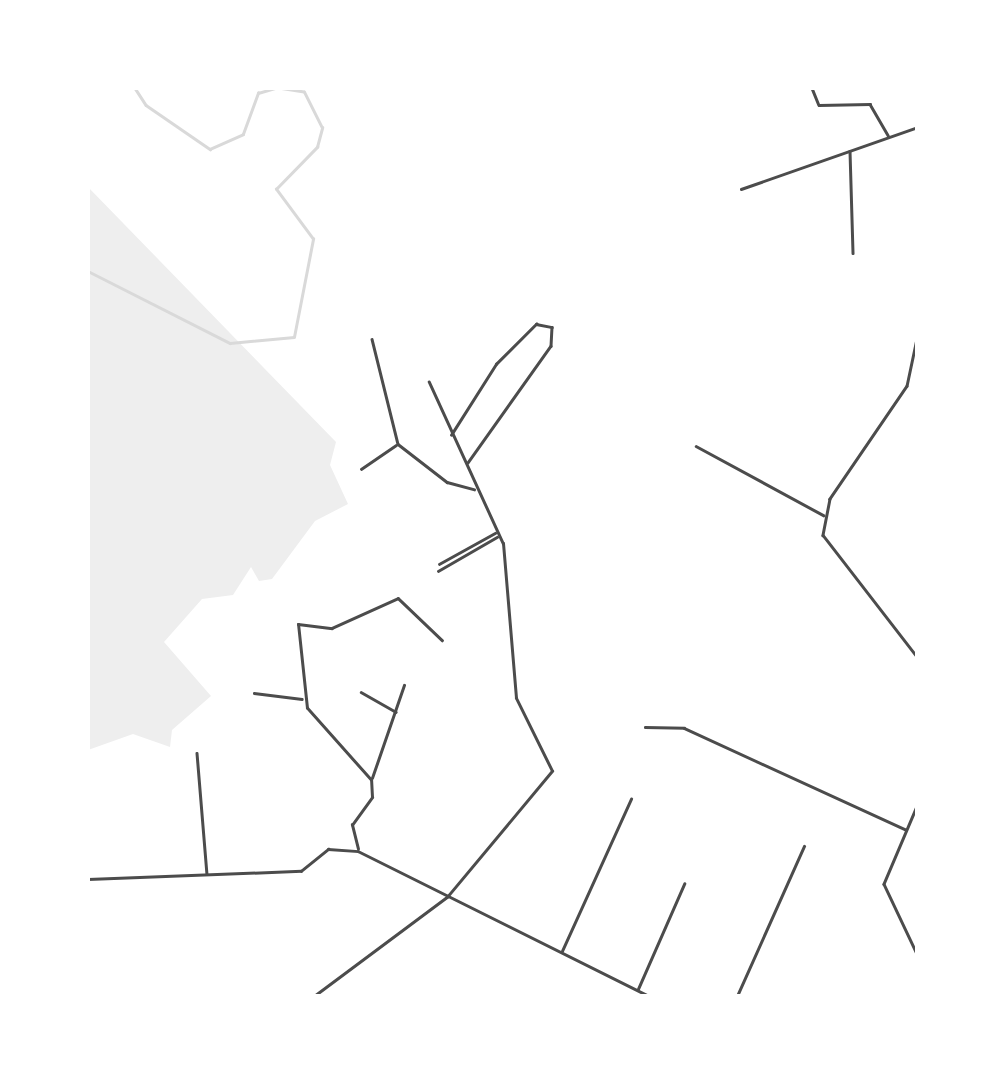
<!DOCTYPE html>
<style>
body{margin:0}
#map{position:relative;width:1005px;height:1084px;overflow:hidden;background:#fff;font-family:"Playfair Display",serif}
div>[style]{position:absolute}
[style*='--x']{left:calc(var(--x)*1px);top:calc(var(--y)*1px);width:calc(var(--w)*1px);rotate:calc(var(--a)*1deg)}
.green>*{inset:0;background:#eee}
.stream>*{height:2.5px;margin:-1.25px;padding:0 1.25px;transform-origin:1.25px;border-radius:1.25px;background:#d9d9d9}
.minor>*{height:2.5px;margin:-1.25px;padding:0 1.25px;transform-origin:1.25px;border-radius:1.25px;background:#4c4c4c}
.tertiary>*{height:2.5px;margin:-1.25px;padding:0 1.25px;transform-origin:1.25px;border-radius:1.25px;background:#4c4c4c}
span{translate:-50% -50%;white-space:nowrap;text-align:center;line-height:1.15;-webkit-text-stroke:8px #fff;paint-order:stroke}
.frame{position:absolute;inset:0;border:90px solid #fff;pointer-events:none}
</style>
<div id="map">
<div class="green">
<div style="clip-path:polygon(88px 187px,336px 442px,330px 465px,348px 504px,315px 521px,272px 579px,259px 581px,251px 567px,233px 595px,202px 599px,164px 642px,211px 696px,172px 730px,170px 747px,133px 734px,88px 750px)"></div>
</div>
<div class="stream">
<div style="--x:135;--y:88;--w:20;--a:57"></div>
<div style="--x:146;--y:105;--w:78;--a:34.5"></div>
<div style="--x:210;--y:149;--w:36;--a:-24"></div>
<div style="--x:243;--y:134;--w:44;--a:-69.9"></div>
<div style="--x:258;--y:93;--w:18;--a:-16"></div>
<div style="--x:88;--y:271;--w:159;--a:26.9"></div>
<div style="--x:230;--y:343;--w:64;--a:-5.4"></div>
<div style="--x:294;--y:337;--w:100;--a:-79"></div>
<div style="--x:313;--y:239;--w:62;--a:-126.5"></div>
<div style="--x:276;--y:189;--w:59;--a:-45.7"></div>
<div style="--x:317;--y:147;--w:20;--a:-75"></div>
<div style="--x:322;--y:128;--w:40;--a:-116.6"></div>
<div style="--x:304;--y:92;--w:24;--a:-171"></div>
</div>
<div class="minor">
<div style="--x:812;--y:88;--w:18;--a:68"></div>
<div style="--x:819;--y:105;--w:51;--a:-1.1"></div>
<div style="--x:870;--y:104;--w:36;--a:60"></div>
<div style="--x:850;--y:151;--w:102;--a:88.3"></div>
<div style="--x:741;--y:189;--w:188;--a:-19.3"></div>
<div style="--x:372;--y:339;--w:108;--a:76.1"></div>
<div style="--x:398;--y:444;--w:62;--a:37.8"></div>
<div style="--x:447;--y:482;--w:28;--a:15"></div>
<div style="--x:451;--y:435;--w:84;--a:-57.6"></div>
<div style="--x:496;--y:364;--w:57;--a:-45"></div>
<div style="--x:536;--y:324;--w:16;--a:11"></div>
<div style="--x:552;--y:327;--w:19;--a:93"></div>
<div style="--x:551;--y:346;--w:143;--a:125.4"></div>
<div style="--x:696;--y:446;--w:145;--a:28.5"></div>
<div style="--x:361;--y:469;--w:42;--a:-34.4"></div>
<div style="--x:439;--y:564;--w:64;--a:-29"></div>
<div style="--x:438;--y:571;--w:68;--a:-30"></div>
<div style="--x:361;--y:692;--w:40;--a:29.7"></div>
<div style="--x:254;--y:693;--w:48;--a:7.1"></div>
<div style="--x:645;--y:727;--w:39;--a:1"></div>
<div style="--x:684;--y:728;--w:243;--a:24.6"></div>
<div style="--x:197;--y:753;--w:121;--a:85.3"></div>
<div style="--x:372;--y:778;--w:98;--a:-71"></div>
<div style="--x:358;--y:849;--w:25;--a:-104"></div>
<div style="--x:352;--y:825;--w:34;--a:-54"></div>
<div style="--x:372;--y:797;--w:17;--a:-93"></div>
<div style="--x:371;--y:780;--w:96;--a:-131.6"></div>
<div style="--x:307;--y:708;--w:84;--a:-96.1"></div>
<div style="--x:298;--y:624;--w:34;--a:7"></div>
<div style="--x:332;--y:628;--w:72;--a:-24.4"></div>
<div style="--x:398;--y:598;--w:61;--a:43.7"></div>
<div style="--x:88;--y:879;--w:213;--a:-2.2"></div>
<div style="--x:301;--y:871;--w:35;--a:-39"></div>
<div style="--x:328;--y:849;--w:30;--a:4"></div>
<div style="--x:358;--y:851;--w:325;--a:26.5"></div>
<div style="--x:562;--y:951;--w:167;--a:-65.6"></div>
<div style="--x:638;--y:989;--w:115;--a:-66.3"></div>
<div style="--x:314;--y:996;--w:166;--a:-36.7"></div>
<div style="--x:447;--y:897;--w:164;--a:-50.2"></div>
<div style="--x:552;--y:771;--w:81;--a:-116.3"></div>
<div style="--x:516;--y:698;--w:155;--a:-94.8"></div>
<div style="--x:503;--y:544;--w:178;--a:-114.6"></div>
<div style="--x:737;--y:996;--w:164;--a:-65.9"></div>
</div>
<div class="tertiary">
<div style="--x:918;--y:334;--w:53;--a:101.9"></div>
<div style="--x:907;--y:386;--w:137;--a:124.3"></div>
<div style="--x:830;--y:499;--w:37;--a:101"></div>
<div style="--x:823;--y:535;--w:155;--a:52.3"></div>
<div style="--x:918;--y:804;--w:87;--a:113"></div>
<div style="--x:884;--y:884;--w:80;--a:64.7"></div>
</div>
<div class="frame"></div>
</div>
